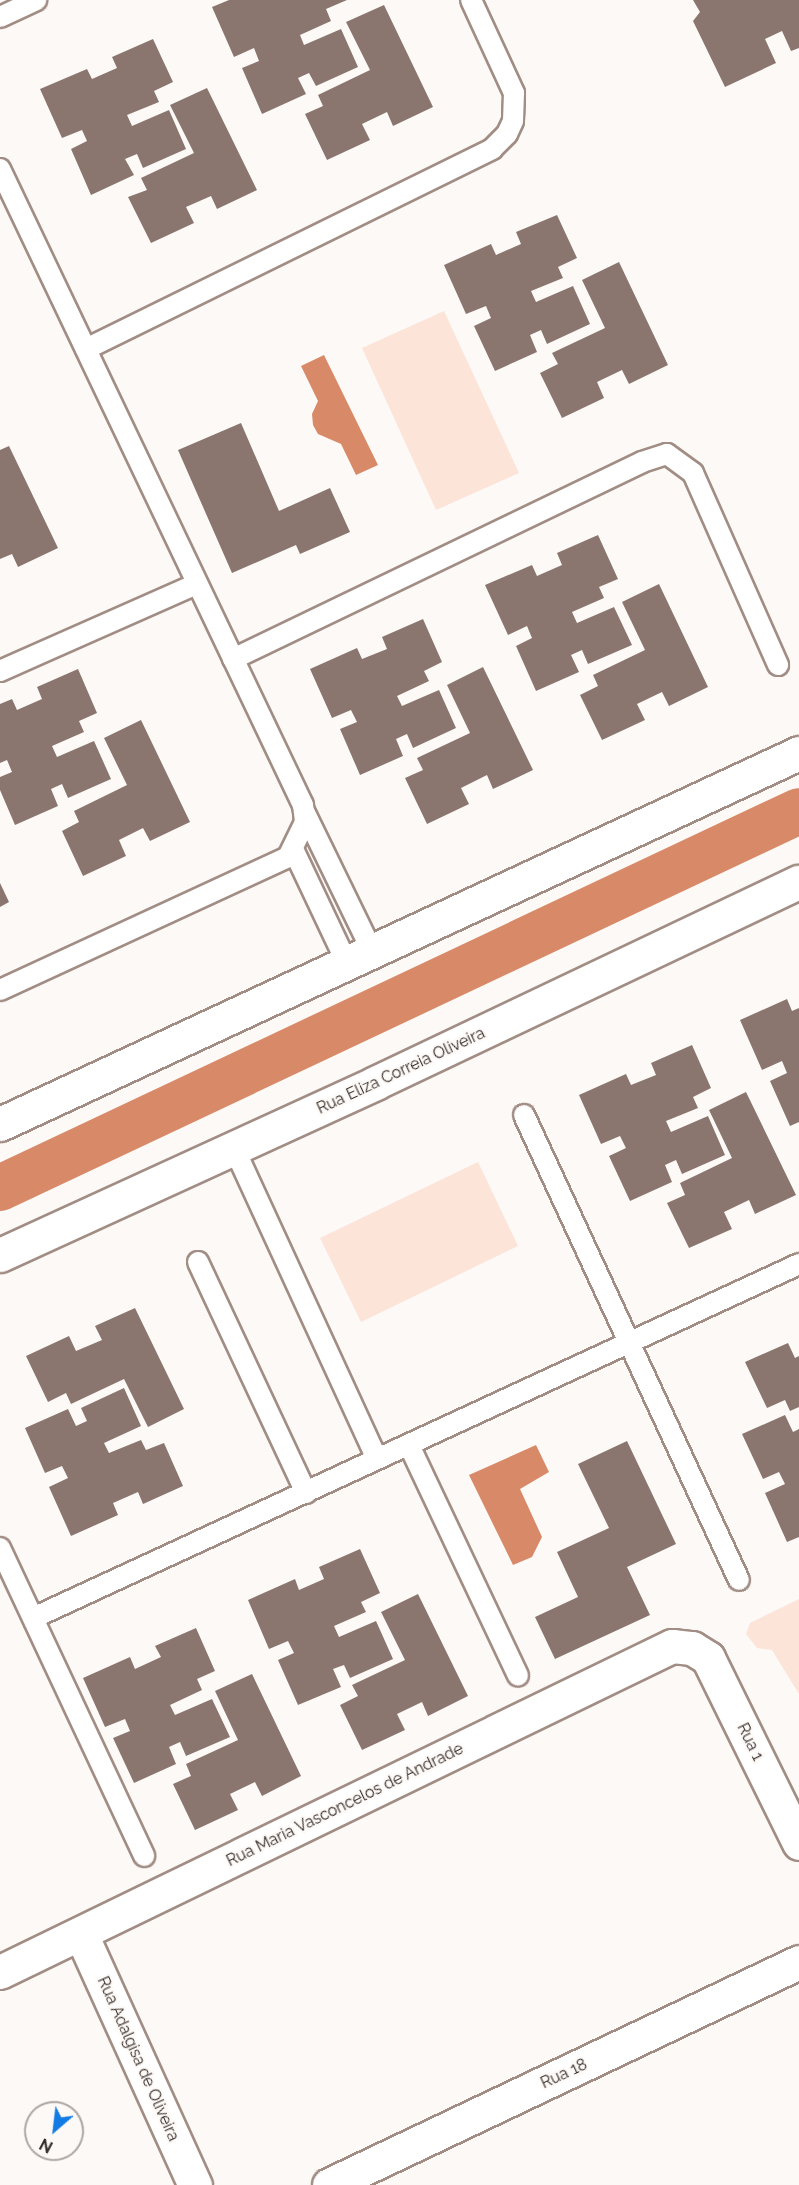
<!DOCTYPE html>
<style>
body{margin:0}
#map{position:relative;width:799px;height:2185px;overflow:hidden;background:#fdf9f7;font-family:Raleway,sans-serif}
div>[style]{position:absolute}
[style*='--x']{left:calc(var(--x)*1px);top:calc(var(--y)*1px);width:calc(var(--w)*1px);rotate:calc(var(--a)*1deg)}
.green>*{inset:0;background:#fce4d9}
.water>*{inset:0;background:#d88a68}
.canal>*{height:46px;margin:-23px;padding:0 23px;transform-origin:23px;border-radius:23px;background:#d88a68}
.building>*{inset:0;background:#8a766e}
.roads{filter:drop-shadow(2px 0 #a18d84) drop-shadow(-2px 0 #a18d84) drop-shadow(0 2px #a18d84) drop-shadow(0 -2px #a18d84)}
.lane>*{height:20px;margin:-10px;padding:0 10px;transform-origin:10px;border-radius:10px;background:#fff}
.street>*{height:33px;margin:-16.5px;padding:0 16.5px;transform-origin:16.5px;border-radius:16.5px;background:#fff}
span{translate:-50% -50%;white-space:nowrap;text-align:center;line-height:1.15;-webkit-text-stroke:4.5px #fdf9f7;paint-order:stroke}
.street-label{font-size:16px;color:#332b27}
.north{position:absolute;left:24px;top:2101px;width:60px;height:60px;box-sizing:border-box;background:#fdf9f7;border:2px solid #aca7a4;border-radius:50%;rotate:208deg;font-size:16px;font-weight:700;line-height:24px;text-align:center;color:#332b27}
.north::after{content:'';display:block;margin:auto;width:21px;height:27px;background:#137ce4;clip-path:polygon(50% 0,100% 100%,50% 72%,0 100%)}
</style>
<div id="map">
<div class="green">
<div style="clip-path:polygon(444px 311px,519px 473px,436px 510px,362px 348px)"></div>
<div style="clip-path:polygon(478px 1162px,518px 1246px,361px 1322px,320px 1238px)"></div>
<div style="clip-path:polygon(799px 1599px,799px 1694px,772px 1650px,757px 1648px,746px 1634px,750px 1623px)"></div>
</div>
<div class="water">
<div style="clip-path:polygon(324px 355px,378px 465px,356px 475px,341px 444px,318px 434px,313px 425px,312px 414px,318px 401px,301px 366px)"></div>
<div style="clip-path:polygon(536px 1445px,549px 1472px,520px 1489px,542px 1537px,532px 1557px,513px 1565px,469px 1475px)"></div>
</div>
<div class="canal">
<div style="--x:0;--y:1188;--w:883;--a:-25.26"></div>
</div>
<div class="building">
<div style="clip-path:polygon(229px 0,347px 0,326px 9px,331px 21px,300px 35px,304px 45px,341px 29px,358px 67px,316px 86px,309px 73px,298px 78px,306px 94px,262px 114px,242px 68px,259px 61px,254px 48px,234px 57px,212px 7px)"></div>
<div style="clip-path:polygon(693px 0,799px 0,799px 48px,791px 51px,782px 31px,765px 39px,776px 63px,725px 87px,693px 21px,700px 12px)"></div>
<div style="clip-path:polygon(384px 5px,433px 107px,393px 126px,387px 112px,362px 124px,370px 140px,327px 160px,305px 114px,323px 106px,318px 95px,370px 70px,346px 22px)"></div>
<div style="clip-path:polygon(153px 39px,173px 82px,154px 91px,159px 102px,127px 115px,132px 126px,169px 110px,186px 149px,143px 168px,137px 154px,125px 159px,134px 175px,91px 195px,71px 149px,87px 141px,82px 130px,62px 138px,40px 89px,87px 69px,92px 79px,117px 68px,112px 57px)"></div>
<div style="clip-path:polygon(207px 88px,257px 190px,217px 209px,211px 196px,186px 207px,194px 223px,151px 243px,128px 197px,147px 190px,141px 178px,194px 153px,170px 105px)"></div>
<div style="clip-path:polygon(557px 215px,577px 258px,558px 267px,563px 278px,531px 291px,536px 302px,573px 286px,590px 324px,547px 344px,541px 330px,530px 335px,537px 352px,495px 371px,474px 326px,491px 318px,486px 306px,466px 314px,444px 265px,491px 244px,496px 255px,521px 244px,516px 232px)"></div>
<div style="clip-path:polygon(619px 262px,668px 365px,629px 384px,622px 370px,597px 382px,604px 398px,562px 418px,540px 373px,558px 364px,552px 353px,605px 328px,582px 280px)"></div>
<div style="clip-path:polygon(241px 423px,279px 511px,330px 488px,350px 532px,300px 554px,296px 545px,232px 573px,178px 450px)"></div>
<div style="clip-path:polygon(9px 446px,58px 548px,18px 567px,12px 554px,0 559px,0 450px)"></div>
<div style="clip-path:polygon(598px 535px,618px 579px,599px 587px,604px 598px,572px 612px,577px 623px,614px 607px,632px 645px,588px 664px,582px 650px,571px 655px,579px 672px,536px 691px,516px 646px,532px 638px,527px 626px,508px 635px,485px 585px,532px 565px,537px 576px,562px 565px,557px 553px)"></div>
<div style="clip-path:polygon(659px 584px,708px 687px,669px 706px,662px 692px,637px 704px,645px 720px,602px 740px,580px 695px,598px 686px,593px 675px,645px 650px,622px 602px)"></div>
<div style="clip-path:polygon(423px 619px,442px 662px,424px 671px,429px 681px,397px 696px,402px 706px,439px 690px,456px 728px,413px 748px,407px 734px,396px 739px,403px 756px,360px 775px,340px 729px,357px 722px,351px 710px,332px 718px,310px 669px,357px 648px,362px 659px,387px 649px,382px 637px)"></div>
<div style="clip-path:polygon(483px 667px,533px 770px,493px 789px,487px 775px,461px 788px,469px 804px,427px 824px,405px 778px,423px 770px,417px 758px,470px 733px,447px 685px)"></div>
<div style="clip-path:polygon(78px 669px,97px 713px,79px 721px,84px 732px,52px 746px,57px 757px,94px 741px,111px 779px,68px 798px,62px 784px,51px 789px,58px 806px,15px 825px,0 790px,0 777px,12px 772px,7px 760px,0 763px,0 704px,12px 699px,17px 710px,42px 699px,37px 687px)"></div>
<div style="clip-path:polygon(141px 720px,190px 822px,150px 841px,143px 828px,119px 840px,126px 856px,83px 876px,62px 831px,79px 822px,74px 811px,127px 785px,104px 738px)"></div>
<div style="clip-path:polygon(0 883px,9px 902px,0 907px)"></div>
<div style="clip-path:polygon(787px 999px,792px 1011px,799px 1008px,799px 1122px,790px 1126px,770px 1081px,787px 1073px,782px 1061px,762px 1070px,740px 1020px)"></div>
<div style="clip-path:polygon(692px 1045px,711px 1088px,693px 1097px,698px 1108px,666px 1121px,671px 1132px,708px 1116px,725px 1155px,682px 1174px,676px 1160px,665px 1165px,672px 1182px,630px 1201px,609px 1156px,626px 1148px,620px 1136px,601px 1144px,579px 1095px,626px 1074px,631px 1085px,656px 1075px,651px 1063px)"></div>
<div style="clip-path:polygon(746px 1092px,796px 1195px,755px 1214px,749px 1200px,724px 1212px,732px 1229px,689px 1248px,667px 1203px,685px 1195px,680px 1183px,732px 1158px,709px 1110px)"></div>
<div style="clip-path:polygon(135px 1308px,184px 1409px,148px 1427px,124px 1379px,71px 1404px,66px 1393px,48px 1402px,26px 1356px,69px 1336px,76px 1351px,102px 1340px,95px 1326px)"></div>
<div style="clip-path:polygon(788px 1343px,795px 1358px,799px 1356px,799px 1407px,790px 1411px,785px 1400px,767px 1408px,745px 1362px)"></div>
<div style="clip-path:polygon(124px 1388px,141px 1426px,104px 1443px,109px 1453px,141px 1440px,146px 1450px,164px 1443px,183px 1486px,143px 1504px,138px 1492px,113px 1503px,118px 1515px,71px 1536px,49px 1487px,68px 1478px,62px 1466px,45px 1473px,25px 1428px,68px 1409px,76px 1426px,87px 1421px,81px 1408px)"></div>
<div style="clip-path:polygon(785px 1415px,793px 1432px,799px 1429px,799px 1537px,787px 1542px,765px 1493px,785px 1484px,779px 1472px,763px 1479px,742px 1434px)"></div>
<div style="clip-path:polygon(627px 1441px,676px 1544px,627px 1567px,650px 1615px,555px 1659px,535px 1617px,578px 1597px,557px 1552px,609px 1528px,578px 1464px)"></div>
<div style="clip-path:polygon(360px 1549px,380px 1593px,361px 1602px,366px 1612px,334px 1626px,339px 1637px,376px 1621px,393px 1659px,350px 1678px,344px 1665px,333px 1669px,341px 1687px,298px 1705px,278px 1660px,294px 1653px,288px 1641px,269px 1649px,248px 1600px,295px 1579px,299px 1590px,324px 1579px,319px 1567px)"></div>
<div style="clip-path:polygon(418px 1594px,468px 1696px,428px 1716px,422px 1702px,397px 1714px,405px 1730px,362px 1750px,340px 1705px,358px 1696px,352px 1685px,405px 1660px,381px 1612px)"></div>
<div style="clip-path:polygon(196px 1628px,215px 1671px,197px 1679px,202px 1690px,170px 1705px,175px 1715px,212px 1699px,230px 1737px,186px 1756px,180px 1742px,169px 1747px,176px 1764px,134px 1783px,113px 1738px,130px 1731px,125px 1719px,105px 1727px,83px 1678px,130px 1657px,135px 1669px,161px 1657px,155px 1646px)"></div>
<div style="clip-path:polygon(252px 1674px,301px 1776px,262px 1796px,255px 1782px,230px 1794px,238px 1810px,195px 1830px,173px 1784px,191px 1776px,186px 1764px,238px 1740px,215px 1691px)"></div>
</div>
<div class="roads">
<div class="lane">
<div style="--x:0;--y:17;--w:40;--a:-25"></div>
<div style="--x:0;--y:169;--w:704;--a:64.53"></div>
<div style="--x:303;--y:805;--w:17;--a:83"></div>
<div style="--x:305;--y:822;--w:39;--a:116"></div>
<div style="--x:288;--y:857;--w:317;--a:155.2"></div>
<div style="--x:86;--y:349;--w:453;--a:-26.2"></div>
<div style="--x:492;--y:149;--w:21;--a:-45"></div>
<div style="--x:507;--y:134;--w:14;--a:-65"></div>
<div style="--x:513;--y:121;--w:28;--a:-88"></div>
<div style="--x:514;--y:93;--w:102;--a:-114.8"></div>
<div style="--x:233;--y:659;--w:454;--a:-25.7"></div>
<div style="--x:642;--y:462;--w:26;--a:-18"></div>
<div style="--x:667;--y:454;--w:32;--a:36"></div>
<div style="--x:693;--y:473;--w:210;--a:66.1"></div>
<div style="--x:0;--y:671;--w:214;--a:-23.9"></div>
<div style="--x:305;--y:813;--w:153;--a:64.1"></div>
<div style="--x:293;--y:849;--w:126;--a:64.7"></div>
<div style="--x:524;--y:1115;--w:512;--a:65.19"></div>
<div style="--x:234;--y:1148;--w:342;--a:65.3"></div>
<div style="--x:198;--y:1262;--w:255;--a:64.9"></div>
<div style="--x:409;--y:1445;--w:255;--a:64.7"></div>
<div style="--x:0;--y:1548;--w:340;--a:64.9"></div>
<div style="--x:33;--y:1618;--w:844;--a:-24.8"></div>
</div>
<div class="street">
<div style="--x:0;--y:1124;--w:881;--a:-24.91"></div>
<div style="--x:0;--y:1255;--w:413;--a:-24.6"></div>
<div style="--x:375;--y:1083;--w:469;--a:-25.4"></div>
<div style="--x:81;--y:1934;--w:276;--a:65.6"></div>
<div style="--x:0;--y:1972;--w:747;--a:-25.88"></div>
<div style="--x:672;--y:1646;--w:20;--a:6"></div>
<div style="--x:692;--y:1648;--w:19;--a:32"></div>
<div style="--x:708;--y:1658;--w:206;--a:63.8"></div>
<div style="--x:329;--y:2185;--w:520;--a:-25.38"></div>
</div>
</div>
<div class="street-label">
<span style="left:401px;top:1071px;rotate:-25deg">Rua Eliza Correia Oliveira</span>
<span style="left:750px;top:1742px;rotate:64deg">Rua 1</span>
<span style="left:345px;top:1805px;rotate:-26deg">Rua Maria Vasconcelos de Andrade</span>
<span style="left:138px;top:2059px;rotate:66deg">Rua Adalgisa de Oliveira</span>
<span style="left:564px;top:2074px;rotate:-25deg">Rua 18</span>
</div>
<div class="north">N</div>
</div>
